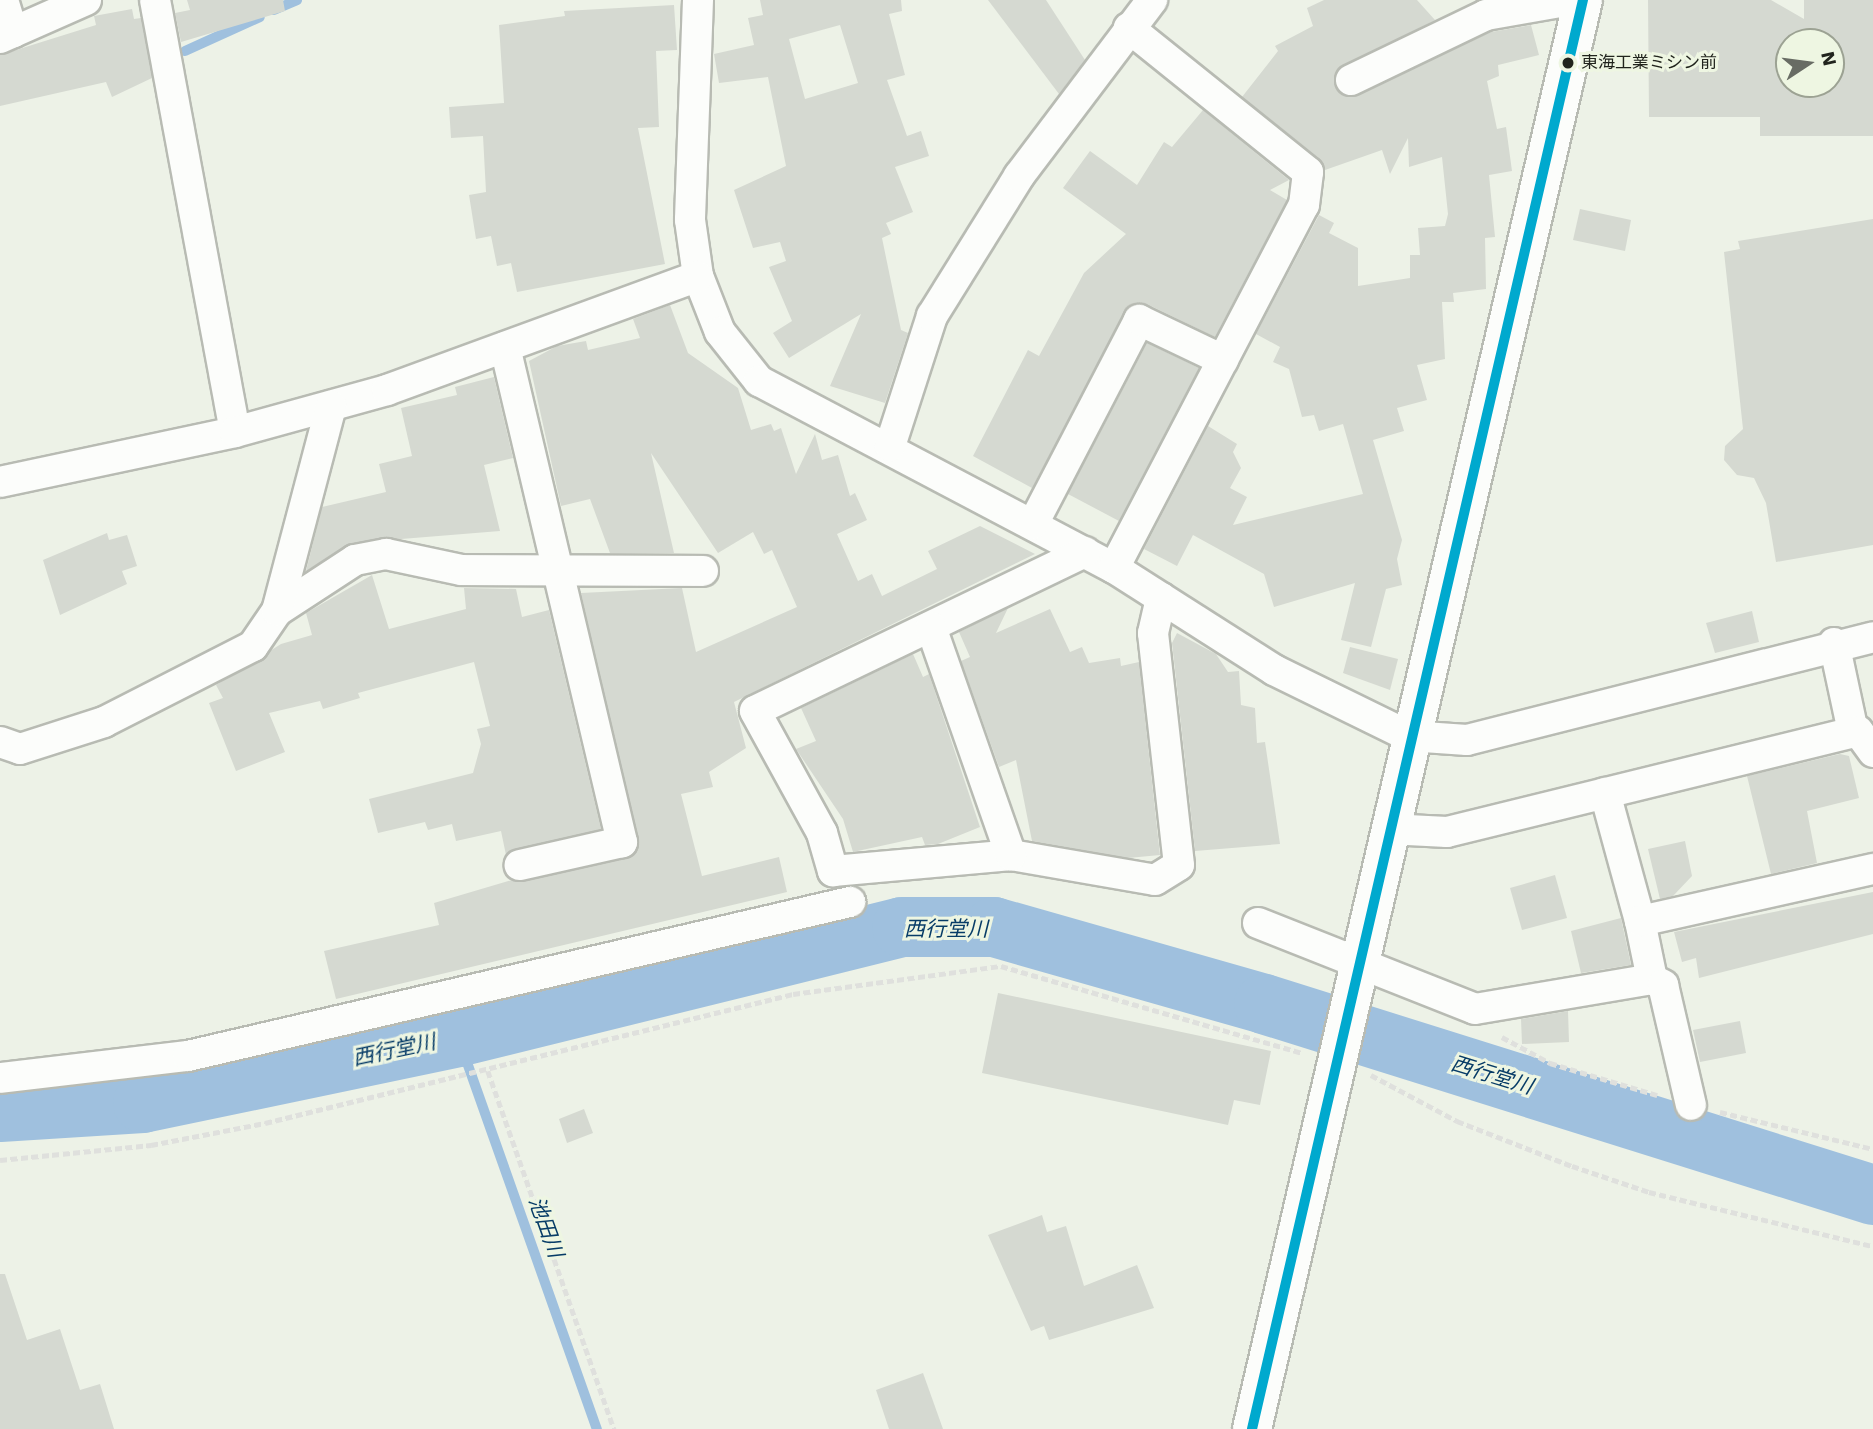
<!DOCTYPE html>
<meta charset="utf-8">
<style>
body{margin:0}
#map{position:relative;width:1873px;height:1429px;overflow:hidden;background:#edf2e7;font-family:"Work Sans","Noto Sans JP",sans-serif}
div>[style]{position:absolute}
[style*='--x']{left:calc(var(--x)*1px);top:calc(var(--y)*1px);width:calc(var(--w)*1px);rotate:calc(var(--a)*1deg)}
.stream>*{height:10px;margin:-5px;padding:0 5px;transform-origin:5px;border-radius:5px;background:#9fc0de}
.river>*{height:60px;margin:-30px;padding:0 30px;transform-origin:30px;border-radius:30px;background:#9fc0de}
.building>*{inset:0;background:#d5d9d1}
.path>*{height:4.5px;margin-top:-2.25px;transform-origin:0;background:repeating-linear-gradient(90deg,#dfe0dd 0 7px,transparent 0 10.5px)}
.roads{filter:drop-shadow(2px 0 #b8bbb3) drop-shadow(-2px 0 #b8bbb3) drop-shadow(0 2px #b8bbb3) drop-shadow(0 -2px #b8bbb3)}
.minor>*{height:30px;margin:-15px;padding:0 15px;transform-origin:15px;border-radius:15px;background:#fcfdfb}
.primary>*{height:38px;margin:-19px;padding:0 19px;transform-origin:19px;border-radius:19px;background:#fcfdfb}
.bus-1>*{height:10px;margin:-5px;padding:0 5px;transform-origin:5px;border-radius:5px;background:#00a9ce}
.dots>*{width:19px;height:19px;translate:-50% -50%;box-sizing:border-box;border:4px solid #eef6e2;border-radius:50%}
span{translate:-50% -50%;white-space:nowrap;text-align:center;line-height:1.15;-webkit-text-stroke:6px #eef6e2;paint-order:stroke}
.bus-label{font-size:17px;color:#21241d}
.left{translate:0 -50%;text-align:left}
.water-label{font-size:21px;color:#073c67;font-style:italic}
.north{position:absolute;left:1775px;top:28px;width:70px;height:70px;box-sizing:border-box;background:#eef6e2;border:2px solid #9ca293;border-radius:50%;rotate:77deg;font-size:19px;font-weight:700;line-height:28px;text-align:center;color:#21241d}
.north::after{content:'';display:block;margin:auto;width:24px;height:32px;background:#686c64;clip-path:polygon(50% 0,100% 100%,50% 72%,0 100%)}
</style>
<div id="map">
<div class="stream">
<div style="--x:274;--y:10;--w:25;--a:-23"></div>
<div style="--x:185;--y:51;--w:82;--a:-24.4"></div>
<div style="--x:458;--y:1037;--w:416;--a:70.5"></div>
</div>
<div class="river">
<div style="--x:0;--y:1112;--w:143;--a:-3.6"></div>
<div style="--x:143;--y:1103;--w:322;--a:-11.8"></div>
<div style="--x:458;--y:1037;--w:457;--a:-13.9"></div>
<div style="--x:902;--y:927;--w:92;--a:0"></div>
<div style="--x:994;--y:927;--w:281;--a:15.9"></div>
<div style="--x:1264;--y:1004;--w:638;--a:17.41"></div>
</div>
<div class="building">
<div style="clip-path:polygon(187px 0,283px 0,285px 11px,181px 42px,175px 13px,190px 10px)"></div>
<div style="clip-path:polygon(evenodd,760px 0,901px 0,902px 11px,889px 14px,905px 75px,887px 80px,907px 136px,921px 131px,929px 156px,895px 167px,913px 212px,886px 223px,891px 234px,882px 238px,901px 330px,908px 333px,885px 403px,830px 386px,861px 314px,789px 358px,773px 333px,792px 321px,769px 267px,786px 261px,780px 242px,753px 248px,734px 190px,786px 166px,768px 77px,719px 83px,714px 54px,754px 45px,748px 18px,763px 15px,760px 0,840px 25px,858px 83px,805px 99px,789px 39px,840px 25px)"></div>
<div style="clip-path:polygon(988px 0,1046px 0,1085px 60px,1059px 94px)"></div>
<div style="clip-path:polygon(1324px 0,1417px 0,1435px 20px,1337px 70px,1335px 87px,1349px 97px,1491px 32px,1531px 25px,1539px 55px,1498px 65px,1499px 76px,1487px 81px,1497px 129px,1506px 127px,1512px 171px,1489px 175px,1495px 237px,1485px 238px,1486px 289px,1453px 293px,1454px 302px,1442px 302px,1445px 359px,1417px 365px,1427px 400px,1397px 408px,1404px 431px,1373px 440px,1402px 540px,1397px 559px,1402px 585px,1386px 589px,1371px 647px,1341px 640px,1355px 583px,1274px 607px,1264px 574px,1193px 535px,1177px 566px,1144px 549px,1208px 426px,1237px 444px,1233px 452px,1241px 468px,1230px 488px,1247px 497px,1233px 525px,1363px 494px,1343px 424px,1319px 431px,1314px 415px,1302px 417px,1289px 369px,1273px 362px,1280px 347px,1256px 334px,1319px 215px,1334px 223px,1329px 233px,1358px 248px,1358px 286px,1410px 278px,1410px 255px,1420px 255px,1418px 228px,1445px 226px,1448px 214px,1442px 157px,1409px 167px,1408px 138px,1390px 174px,1382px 150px,1325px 170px,1319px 158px,1242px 97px,1278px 51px,1275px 46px,1313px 26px,1307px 8px)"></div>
<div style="clip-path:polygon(evenodd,1648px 0,1771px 0,1804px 19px,1804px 0,1873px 0,1873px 136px,1760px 136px,1760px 117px,1649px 117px,1648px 0,1789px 42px,1831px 42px,1831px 84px,1789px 84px,1789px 42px)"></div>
<div style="clip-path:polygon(674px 5px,677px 50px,656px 51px,659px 127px,638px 128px,665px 264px,517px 292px,511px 263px,497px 266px,491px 236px,476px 239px,469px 195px,486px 192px,483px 136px,451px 138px,449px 107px,504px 103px,499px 25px,565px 16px,564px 11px)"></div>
<div style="clip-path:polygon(132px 9px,134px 19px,141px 18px,152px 78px,112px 97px,106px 82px,0 106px,0 55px,96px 25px,94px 16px)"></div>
<div style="clip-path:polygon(1203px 110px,1289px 180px,1270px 190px,1287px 200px,1215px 337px,1147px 304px,1130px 305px,1032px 488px,973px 456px,1028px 350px,1039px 356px,1084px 273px,1126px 234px,1063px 188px,1090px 151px,1137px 185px,1164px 142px,1172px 147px)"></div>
<div style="clip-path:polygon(1580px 209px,1631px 220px,1625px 251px,1573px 240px)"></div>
<div style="clip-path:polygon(1873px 219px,1873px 545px,1776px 562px,1766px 503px,1754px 478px,1737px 475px,1724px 460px,1725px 446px,1743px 429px,1724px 252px,1740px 249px,1738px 241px)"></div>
<div style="clip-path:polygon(670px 305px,688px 353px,738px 388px,751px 430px,771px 424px,774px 431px,781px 428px,796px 474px,815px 434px,822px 460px,838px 455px,850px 496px,855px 493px,867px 520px,837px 534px,858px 581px,872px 574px,882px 596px,937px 569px,928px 551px,980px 526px,1035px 554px,734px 702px,746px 748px,709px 772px,713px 787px,681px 794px,702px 876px,779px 857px,787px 892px,336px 999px,324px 951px,439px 925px,434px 903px,512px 880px,626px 859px,638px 848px,581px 593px,682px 588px,696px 652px,797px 607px,772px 550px,764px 554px,753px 532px,718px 553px,651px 453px,674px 553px,610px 553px,590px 499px,561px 506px,529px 361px,557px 346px,586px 341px,588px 350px,640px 338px,633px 319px)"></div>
<div style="clip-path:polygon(1147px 343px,1199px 368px,1119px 521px,1068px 494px)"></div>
<div style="clip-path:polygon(494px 377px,513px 458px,484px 465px,500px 531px,352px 543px,306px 571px,322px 507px,386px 492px,379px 464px,412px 456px,401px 408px,457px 395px,455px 387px)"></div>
<div style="clip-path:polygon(107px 533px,109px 540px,127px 535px,137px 566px,122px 571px,127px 584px,60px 615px,43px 560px)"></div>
<div style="clip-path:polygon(372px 575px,389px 629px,466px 609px,464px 588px,516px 589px,522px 617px,549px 610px,601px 829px,506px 855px,501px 831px,456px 841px,452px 824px,428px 830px,425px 822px,378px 833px,369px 799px,473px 773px,481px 744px,477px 729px,490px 726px,474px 662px,358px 693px,360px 698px,323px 709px,320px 701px,269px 713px,285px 752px,236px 771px,209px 703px,223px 698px,216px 685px,281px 644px,312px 635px,306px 613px)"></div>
<div style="clip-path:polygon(1008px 608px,996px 633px,1050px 609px,1070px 652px,1082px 647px,1089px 663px,1120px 658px,1121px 666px,1139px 662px,1160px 855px,1128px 858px,1032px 841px,1016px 760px,999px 767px,961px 661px,970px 657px,959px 632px)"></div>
<div style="clip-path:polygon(1752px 611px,1759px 642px,1715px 653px,1706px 623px)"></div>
<div style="clip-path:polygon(1177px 633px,1216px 654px,1228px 672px,1239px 671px,1241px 705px,1255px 708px,1257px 743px,1265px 742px,1280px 844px,1195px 851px,1172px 643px)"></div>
<div style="clip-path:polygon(1350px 647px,1398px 659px,1390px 690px,1343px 673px)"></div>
<div style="clip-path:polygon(913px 654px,923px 677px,929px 674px,980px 827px,938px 844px,925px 845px,922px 837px,853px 852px,843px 819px,796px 749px,816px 741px,801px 708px)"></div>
<div style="clip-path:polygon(1840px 754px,1849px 756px,1859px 798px,1807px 811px,1817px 863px,1771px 874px,1747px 776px)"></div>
<div style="clip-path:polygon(1685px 841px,1692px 876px,1673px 896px,1660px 899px,1648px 849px)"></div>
<div style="clip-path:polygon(1555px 875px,1567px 918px,1522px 930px,1510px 888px)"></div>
<div style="clip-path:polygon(1873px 892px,1873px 934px,1699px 978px,1696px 958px,1682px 962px,1674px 932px)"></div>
<div style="clip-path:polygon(1621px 918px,1631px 965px,1581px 973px,1571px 931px)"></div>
<div style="clip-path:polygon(998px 993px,1271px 1051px,1260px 1105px,1234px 1100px,1228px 1125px,982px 1073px)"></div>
<div style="clip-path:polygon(1568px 1011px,1569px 1042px,1522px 1044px,1521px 1019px)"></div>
<div style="clip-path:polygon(1740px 1021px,1746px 1053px,1700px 1062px,1693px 1030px)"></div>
<div style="clip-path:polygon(584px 1109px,593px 1133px,567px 1143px,559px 1119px)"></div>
<div style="clip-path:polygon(1042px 1215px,1047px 1232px,1066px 1226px,1084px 1286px,1137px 1265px,1154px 1308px,1049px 1340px,1044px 1326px,1031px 1331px,988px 1235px)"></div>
<div style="clip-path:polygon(0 1274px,5px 1274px,27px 1340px,60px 1329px,80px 1390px,100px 1384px,114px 1429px,0 1429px)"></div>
<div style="clip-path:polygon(923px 1373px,943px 1429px,889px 1429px,876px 1390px)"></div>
</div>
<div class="path">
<div style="--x:1502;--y:1037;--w:55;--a:28.4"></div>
<div style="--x:1550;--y:1063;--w:112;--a:16.7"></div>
<div style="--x:488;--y:1071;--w:380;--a:70.6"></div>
<div style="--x:1371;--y:1075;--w:98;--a:28.1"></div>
<div style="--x:1457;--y:1121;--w:123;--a:21.4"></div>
<div style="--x:1572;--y:1166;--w:81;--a:18.7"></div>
<div style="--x:1649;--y:1192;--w:230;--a:13.6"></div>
<div style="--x:1720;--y:1112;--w:157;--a:13.6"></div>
<div style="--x:0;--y:1160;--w:152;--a:-5.7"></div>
<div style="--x:151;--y:1145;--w:116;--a:-10.9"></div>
<div style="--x:265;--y:1123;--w:544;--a:-13.73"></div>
<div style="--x:793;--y:994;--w:210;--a:-7.7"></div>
<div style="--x:1001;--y:966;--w:314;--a:16.1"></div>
</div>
<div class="roads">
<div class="minor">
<div style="--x:3;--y:0;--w:34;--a:73"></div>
<div style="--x:155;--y:0;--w:439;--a:79.5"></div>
<div style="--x:698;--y:0;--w:220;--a:92.1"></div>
<div style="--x:690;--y:220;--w:57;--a:81.9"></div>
<div style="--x:698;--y:276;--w:60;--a:68.6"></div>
<div style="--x:720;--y:332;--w:63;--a:51.5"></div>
<div style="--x:759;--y:381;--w:401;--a:27.8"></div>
<div style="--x:1114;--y:568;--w:190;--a:32.5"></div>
<div style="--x:1274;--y:670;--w:150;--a:26.1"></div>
<div style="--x:1409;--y:736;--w:58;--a:3.9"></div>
<div style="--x:1467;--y:740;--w:419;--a:-14.2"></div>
<div style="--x:0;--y:38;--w:94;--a:-23.8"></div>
<div style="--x:1351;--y:80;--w:150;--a:-25.7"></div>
<div style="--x:1486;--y:15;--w:87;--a:-9.9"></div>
<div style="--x:505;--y:347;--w:509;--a:76.7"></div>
<div style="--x:622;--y:842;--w:105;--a:167.3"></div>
<div style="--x:890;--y:446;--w:137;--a:-72.1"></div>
<div style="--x:932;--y:316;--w:165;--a:-58.1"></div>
<div style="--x:1019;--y:176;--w:221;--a:-52.9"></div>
<div style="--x:0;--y:482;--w:240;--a:-12"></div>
<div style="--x:235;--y:432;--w:158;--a:-15.4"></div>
<div style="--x:387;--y:390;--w:331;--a:-20.1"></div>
<div style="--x:1033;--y:524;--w:230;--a:-62.5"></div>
<div style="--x:1139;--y:320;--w:93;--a:25.5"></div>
<div style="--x:1085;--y:552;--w:366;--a:154.3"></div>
<div style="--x:755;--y:711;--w:139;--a:61.2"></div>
<div style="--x:822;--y:833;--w:40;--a:74"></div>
<div style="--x:833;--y:871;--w:179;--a:-5.1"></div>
<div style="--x:1011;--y:855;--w:146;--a:9.8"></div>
<div style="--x:1155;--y:880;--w:28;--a:-32"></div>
<div style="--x:1179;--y:865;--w:233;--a:-96.4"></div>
<div style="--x:1153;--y:633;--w:36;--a:-77"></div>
<div style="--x:1114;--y:568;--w:410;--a:-62.4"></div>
<div style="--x:1304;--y:205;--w:33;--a:-83"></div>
<div style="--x:1308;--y:172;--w:230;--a:-141.2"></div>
<div style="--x:277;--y:611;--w:93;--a:-33.2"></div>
<div style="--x:355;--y:560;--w:32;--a:-11"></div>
<div style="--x:386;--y:554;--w:77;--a:12"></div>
<div style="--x:461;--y:570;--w:242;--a:0.2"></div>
<div style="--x:931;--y:627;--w:242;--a:70.7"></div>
<div style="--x:1834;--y:643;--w:91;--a:77.9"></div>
<div style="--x:0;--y:742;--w:21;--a:19"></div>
<div style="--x:20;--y:749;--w:88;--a:-17.8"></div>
<div style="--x:104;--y:722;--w:167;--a:-27"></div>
<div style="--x:253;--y:646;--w:42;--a:-55.6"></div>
<div style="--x:277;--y:611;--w:212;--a:-75.2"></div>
<div style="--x:1605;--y:793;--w:133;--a:74.7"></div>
<div style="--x:1388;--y:829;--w:59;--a:2.9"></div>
<div style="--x:1447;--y:832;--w:423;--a:-13.8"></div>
<div style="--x:1858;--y:731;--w:26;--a:54"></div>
<div style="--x:1258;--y:923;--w:233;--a:21.6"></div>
<div style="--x:1475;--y:1009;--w:180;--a:-9.6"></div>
<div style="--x:1652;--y:979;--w:59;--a:-101.7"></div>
<div style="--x:1640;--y:921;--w:239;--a:-12.6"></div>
<div style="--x:1652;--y:979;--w:13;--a:29"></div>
<div style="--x:1663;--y:985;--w:123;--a:76.9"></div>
<div style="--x:0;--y:1078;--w:189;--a:-6.7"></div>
<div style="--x:188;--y:1056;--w:680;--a:-13.1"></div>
</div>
<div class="primary">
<div style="--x:1252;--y:1429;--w:1467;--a:-76.96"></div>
</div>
</div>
<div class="bus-1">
<div style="--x:1252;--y:1429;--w:1467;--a:-76.96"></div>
</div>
<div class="dots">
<div style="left:1568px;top:63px;background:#21241d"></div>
</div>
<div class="bus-label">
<span class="left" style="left:1581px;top:63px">東海工業ミシン前</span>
</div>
<div class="water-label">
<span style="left:946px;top:929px">西行堂川</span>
<span style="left:394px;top:1050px;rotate:-12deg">西行堂川</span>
<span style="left:1492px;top:1075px;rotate:17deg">西行堂川</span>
<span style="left:546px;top:1227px;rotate:70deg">池田川</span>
</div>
<div class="north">N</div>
</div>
